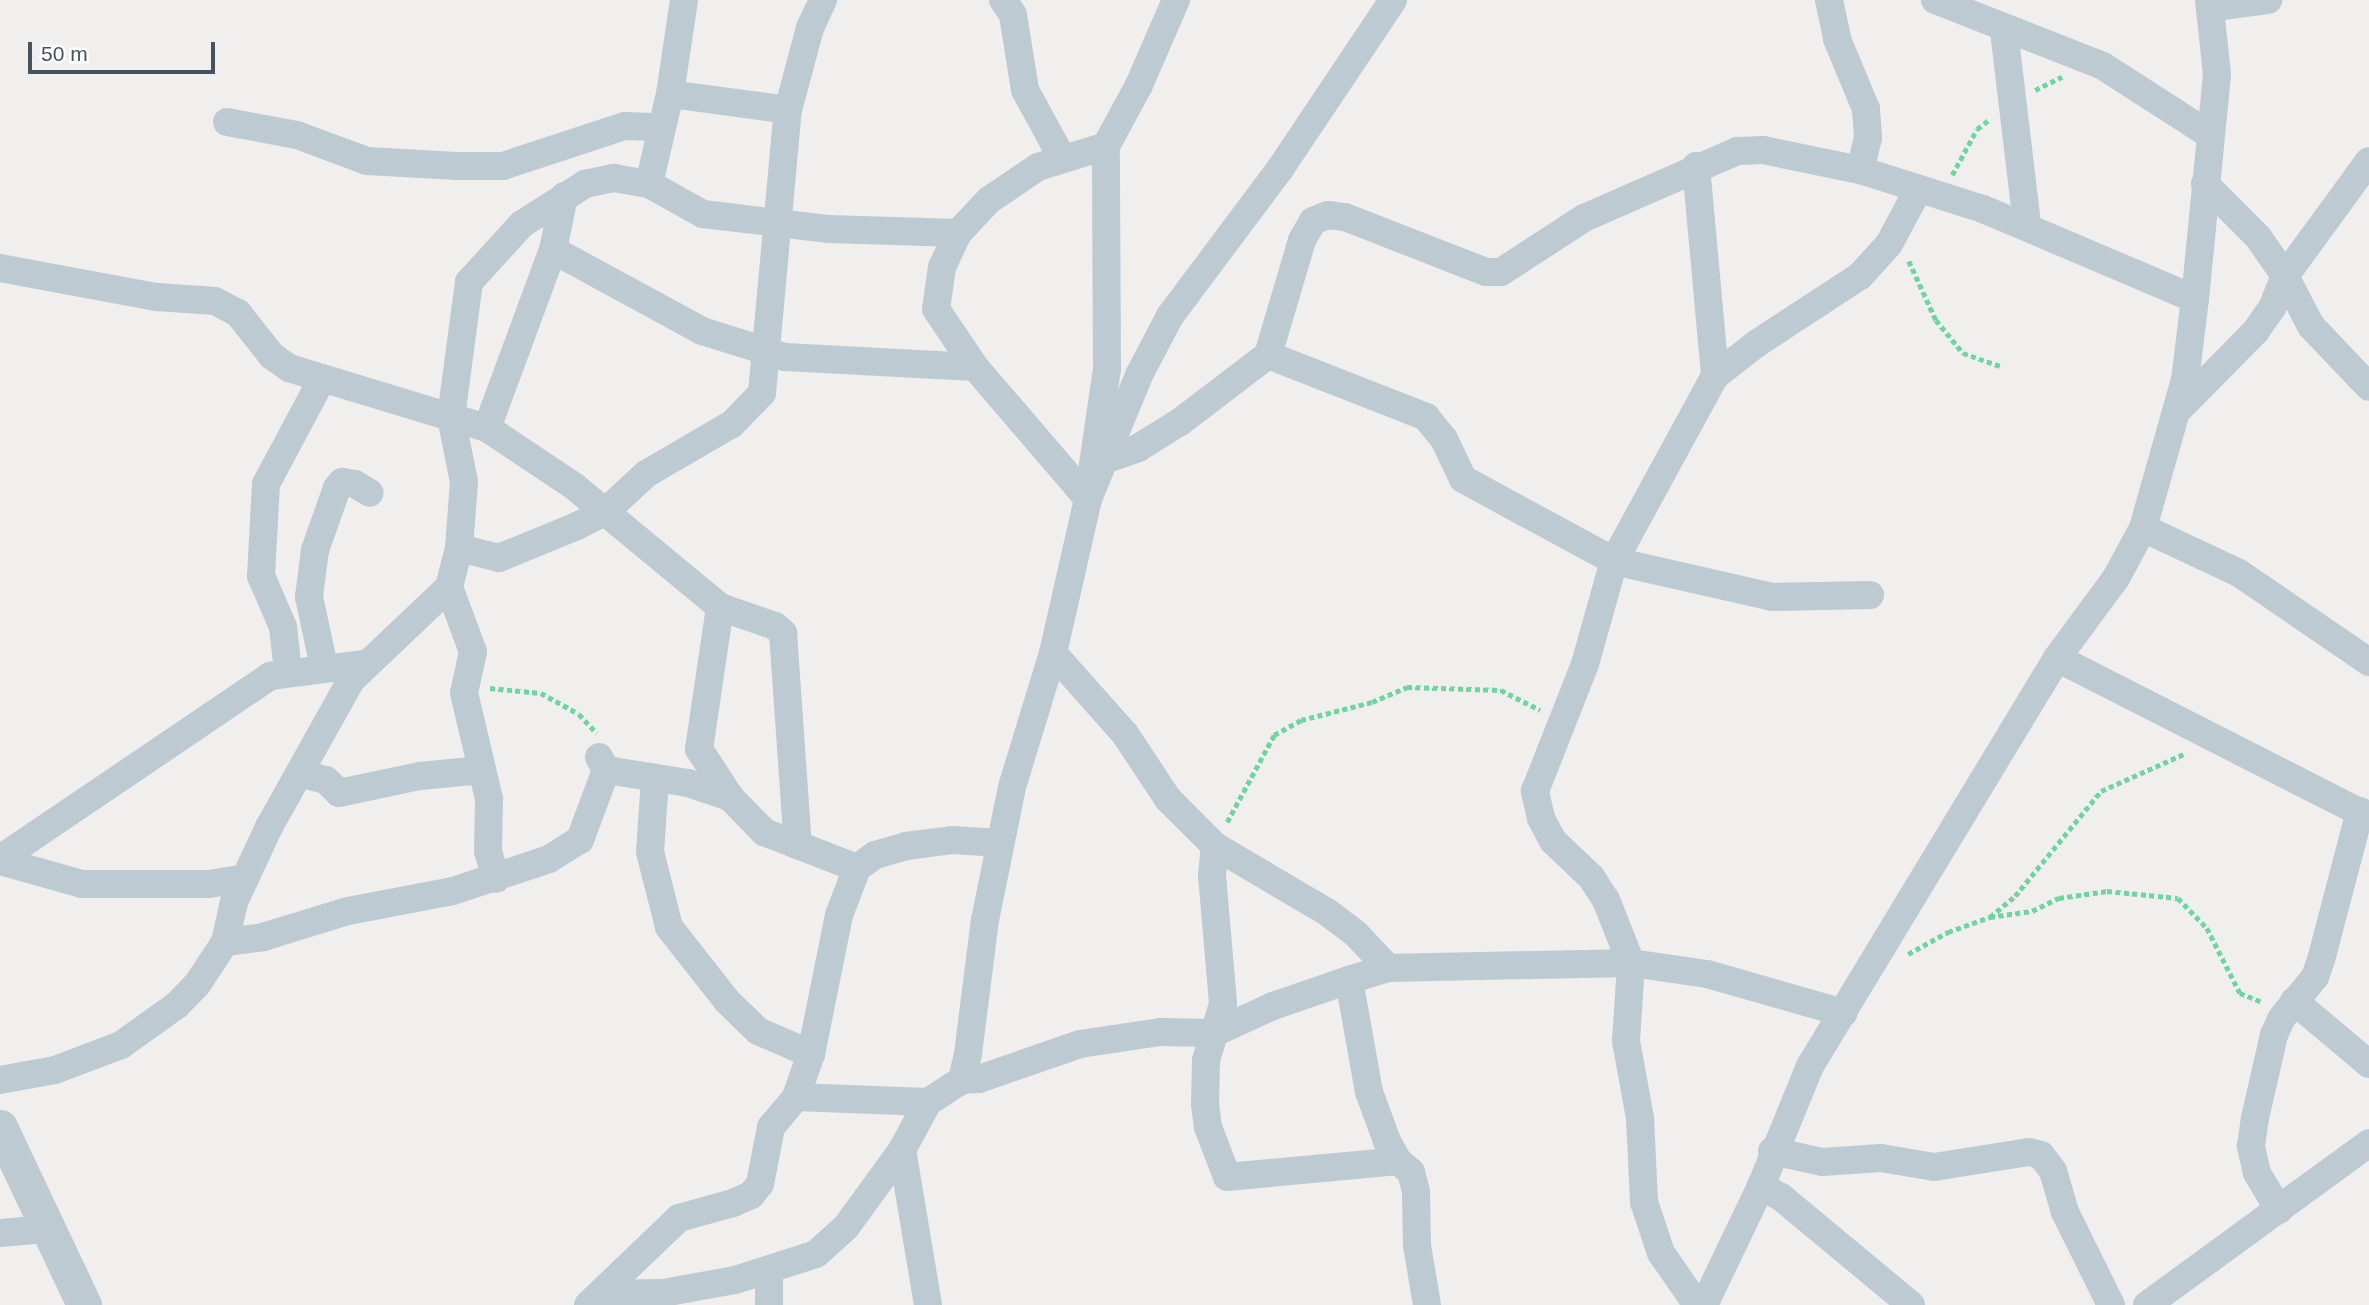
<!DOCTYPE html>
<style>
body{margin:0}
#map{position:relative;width:2369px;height:1305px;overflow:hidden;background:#f1eeee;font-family:Helvetica,sans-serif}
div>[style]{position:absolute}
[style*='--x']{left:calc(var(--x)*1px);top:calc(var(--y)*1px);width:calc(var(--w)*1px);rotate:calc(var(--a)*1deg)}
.path>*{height:4.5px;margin-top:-2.25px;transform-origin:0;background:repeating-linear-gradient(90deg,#6bd69e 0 5px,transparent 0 8.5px)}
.minor>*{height:28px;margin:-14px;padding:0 14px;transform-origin:14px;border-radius:14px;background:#bdcad2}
.tertiary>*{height:35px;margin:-17.5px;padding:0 17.5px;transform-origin:17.5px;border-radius:17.5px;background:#bdcad2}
span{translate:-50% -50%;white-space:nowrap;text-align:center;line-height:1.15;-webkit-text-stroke:7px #fff;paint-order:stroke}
.scale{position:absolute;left:28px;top:42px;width:187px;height:32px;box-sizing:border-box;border:4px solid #44535e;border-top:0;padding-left:9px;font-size:21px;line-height:24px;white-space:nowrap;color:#44535e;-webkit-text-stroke:5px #fff;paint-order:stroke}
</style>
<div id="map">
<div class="path">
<div style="--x:2035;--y:90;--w:30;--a:-26"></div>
<div style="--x:1952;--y:175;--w:52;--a:-61.5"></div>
<div style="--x:1977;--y:129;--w:16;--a:-38"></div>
<div style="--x:1909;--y:261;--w:65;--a:65.4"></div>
<div style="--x:1936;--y:320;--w:43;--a:50.7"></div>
<div style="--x:1963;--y:353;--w:42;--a:19.3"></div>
<div style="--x:490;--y:688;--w:51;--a:5.6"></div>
<div style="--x:541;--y:693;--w:43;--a:28.9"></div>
<div style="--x:579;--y:714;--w:26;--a:47"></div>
<div style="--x:1227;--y:822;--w:99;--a:-61.6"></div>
<div style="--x:1274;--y:735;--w:31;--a:-29"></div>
<div style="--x:1301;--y:720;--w:73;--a:-14.2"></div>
<div style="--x:1372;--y:702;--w:38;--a:-23"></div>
<div style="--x:1407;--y:687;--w:94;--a:1.8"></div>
<div style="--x:1501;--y:690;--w:44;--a:27.1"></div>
<div style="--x:1990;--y:917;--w:42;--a:-8.1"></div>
<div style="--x:2032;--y:911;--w:30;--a:-26"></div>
<div style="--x:2059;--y:898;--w:49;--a:-8.3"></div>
<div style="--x:2107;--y:891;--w:71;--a:5.6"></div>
<div style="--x:2178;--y:898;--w:42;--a:46"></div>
<div style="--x:2207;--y:928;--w:73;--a:63.1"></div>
<div style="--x:2240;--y:993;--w:24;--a:22"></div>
<div style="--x:1908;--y:954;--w:46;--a:-28.8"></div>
<div style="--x:1948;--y:932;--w:45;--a:-19.7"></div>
<div style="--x:1990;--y:917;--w:33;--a:-40"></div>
<div style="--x:2015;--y:896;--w:136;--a:-50.7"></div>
<div style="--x:2101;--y:791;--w:93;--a:-24.1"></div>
</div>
<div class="minor">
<div style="--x:1003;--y:0;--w:18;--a:56"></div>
<div style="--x:1013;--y:15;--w:76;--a:80.9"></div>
<div style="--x:1025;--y:90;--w:77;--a:61.4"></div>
<div style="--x:1829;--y:0;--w:40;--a:78"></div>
<div style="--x:1837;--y:39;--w:76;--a:67.5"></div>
<div style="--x:1866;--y:109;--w:29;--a:86"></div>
<div style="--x:1868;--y:138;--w:33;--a:104"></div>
<div style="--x:1935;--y:0;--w:180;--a:21.4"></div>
<div style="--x:2103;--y:66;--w:127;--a:32.8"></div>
<div style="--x:2210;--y:8;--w:59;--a:-7.9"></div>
<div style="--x:2004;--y:31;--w:195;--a:83.2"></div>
<div style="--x:670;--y:94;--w:119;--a:7.7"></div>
<div style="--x:227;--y:122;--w:71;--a:10.5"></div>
<div style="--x:297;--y:135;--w:75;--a:20.4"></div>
<div style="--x:367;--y:161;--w:90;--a:3.2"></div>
<div style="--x:457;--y:166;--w:46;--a:0"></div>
<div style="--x:503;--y:166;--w:128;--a:-18.2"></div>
<div style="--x:625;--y:126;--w:36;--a:2"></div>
<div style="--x:1106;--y:146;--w:71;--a:162.8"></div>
<div style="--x:1038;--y:167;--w:59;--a:146"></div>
<div style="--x:989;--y:200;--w:45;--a:133.2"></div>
<div style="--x:958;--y:233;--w:38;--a:115"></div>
<div style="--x:942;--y:267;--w:42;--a:98.1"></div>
<div style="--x:936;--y:309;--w:70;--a:56.1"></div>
<div style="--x:975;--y:367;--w:174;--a:49.4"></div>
<div style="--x:1088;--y:499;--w:134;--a:-67.6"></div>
<div style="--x:1139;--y:375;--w:67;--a:-62.3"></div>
<div style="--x:1170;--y:316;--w:184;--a:-53.2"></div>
<div style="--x:1280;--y:169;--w:203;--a:-56.2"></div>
<div style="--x:1696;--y:166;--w:211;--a:84.8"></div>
<div style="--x:649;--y:184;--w:92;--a:-76.9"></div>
<div style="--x:670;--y:94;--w:95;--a:-81.5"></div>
<div style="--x:2205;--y:184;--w:75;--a:45"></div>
<div style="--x:2258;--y:237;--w:47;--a:55.3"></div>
<div style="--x:2285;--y:276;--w:56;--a:62.5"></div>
<div style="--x:2311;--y:326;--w:84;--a:46.4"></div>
<div style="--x:553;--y:250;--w:170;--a:28.5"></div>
<div style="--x:702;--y:331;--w:87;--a:17.4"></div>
<div style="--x:785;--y:357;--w:190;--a:3"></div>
<div style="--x:0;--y:268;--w:160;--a:10.5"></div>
<div style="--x:157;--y:297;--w:58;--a:3.9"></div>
<div style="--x:215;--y:301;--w:26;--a:28"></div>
<div style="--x:238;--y:313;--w:55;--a:51.7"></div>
<div style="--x:272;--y:356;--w:21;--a:35"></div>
<div style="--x:289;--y:368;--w:207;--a:16.9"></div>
<div style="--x:487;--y:428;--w:106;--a:33.8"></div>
<div style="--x:575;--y:487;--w:188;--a:39.6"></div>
<div style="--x:720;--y:607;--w:58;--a:19.1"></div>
<div style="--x:775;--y:626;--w:11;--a:41"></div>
<div style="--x:783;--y:633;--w:213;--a:86"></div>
<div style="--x:1268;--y:355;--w:170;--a:21.4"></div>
<div style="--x:1426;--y:417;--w:28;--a:51"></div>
<div style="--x:1444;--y:439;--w:44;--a:64.6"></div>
<div style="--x:1463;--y:479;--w:172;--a:28.5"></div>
<div style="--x:1614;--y:561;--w:162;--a:12.8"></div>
<div style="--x:1772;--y:597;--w:98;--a:-1.2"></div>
<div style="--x:2178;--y:410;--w:110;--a:-45.4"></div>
<div style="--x:2255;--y:332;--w:29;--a:-55"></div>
<div style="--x:2272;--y:308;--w:35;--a:-68"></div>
<div style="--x:2285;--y:276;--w:142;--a:-53.9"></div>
<div style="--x:487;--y:428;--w:190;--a:-69.7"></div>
<div style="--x:553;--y:250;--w:55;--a:-78.5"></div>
<div style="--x:1104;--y:460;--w:36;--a:-19"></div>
<div style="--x:1138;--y:448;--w:49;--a:-31.8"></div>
<div style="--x:1180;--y:422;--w:111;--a:-37.3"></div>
<div style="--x:1268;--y:355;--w:120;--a:-73.5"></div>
<div style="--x:1302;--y:240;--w:22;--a:-60"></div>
<div style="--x:1313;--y:221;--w:16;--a:-22"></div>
<div style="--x:1328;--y:215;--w:17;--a:7"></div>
<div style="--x:1345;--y:217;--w:151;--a:21.3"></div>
<div style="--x:1486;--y:272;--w:15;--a:0"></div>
<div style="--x:1501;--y:272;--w:99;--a:-33"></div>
<div style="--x:1584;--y:218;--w:167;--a:-23.6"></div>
<div style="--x:1737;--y:151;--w:26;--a:-2"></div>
<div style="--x:1763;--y:150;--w:99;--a:11.7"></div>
<div style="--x:1860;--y:170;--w:129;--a:17.6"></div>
<div style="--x:1983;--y:209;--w:230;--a:23"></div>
<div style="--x:2143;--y:528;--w:106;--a:25.1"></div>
<div style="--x:2239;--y:573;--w:158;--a:34.4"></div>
<div style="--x:459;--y:548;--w:41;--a:14"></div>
<div style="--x:499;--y:558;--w:84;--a:-22.3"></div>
<div style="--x:577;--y:526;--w:31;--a:-27"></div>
<div style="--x:605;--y:512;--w:56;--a:-42.8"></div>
<div style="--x:646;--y:474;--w:99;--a:-30.2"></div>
<div style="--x:732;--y:424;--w:43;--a:-45.9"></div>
<div style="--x:762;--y:393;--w:284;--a:-84.8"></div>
<div style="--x:788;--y:110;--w:85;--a:-75"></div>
<div style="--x:810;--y:28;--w:31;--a:-65"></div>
<div style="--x:449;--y:587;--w:69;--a:69.7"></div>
<div style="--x:473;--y:652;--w:42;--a:102.4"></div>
<div style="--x:464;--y:693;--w:109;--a:76.7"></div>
<div style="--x:489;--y:799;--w:52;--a:91.1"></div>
<div style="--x:488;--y:851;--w:29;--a:74"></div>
<div style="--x:720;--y:607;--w:144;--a:98.4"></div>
<div style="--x:699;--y:749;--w:57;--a:57.1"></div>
<div style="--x:730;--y:797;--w:49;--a:45.8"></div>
<div style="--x:764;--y:832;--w:100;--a:21.2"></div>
<div style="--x:1053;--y:653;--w:108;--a:48.4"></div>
<div style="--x:1125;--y:734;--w:78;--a:56.5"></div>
<div style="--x:1168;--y:799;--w:66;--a:45"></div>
<div style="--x:1215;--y:846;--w:130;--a:30.5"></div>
<div style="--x:1327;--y:912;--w:36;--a:37"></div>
<div style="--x:1356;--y:934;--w:47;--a:46.7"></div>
<div style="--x:2057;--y:658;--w:350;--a:27"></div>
<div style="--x:324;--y:667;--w:72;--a:-102.1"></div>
<div style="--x:309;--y:597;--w:47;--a:-82.7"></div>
<div style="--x:315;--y:550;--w:66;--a:-70.5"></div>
<div style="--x:337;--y:488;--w:8;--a:-50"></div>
<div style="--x:342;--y:482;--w:13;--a:9"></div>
<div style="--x:355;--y:484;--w:17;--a:31"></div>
<div style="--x:288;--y:672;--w:45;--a:-96.3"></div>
<div style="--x:283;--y:627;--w:56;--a:-113.3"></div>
<div style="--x:261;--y:576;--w:92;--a:-86.9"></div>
<div style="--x:266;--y:484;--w:119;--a:-61.9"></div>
<div style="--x:599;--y:757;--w:15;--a:62"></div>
<div style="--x:606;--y:770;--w:83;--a:9"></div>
<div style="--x:688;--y:783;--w:44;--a:18.4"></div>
<div style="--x:299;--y:773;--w:28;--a:15"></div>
<div style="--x:326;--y:780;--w:18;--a:45"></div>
<div style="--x:339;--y:793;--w:83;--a:-11.9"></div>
<div style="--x:420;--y:776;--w:62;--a:-5.5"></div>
<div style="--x:655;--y:779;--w:73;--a:93.9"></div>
<div style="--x:650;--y:852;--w:77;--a:75.8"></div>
<div style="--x:669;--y:927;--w:94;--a:51.9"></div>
<div style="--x:727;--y:1001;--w:43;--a:44.1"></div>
<div style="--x:758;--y:1031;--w:58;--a:23.5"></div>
<div style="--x:1215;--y:846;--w:29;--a:96"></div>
<div style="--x:1212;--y:875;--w:129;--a:85.1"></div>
<div style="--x:1223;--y:1004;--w:59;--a:106.9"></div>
<div style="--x:1206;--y:1060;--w:44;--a:91.3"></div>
<div style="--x:1205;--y:1104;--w:23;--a:83"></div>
<div style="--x:1208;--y:1127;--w:53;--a:69.2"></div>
<div style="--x:1227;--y:1177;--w:172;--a:-5.3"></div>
<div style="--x:0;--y:859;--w:326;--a:-34.1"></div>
<div style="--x:270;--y:676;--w:95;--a:-7.3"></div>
<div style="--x:0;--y:861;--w:85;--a:15.7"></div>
<div style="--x:82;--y:884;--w:127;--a:0"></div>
<div style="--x:209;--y:884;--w:36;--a:-9"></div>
<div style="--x:225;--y:942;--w:38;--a:-7"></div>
<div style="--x:263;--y:937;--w:89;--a:-17"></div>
<div style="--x:348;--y:911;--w:107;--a:-10.8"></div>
<div style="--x:453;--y:891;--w:101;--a:-18.4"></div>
<div style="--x:549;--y:859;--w:36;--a:-32"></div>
<div style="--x:580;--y:840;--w:75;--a:-69.6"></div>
<div style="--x:2294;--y:1001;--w:98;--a:40"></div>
<div style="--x:0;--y:1080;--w:56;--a:-10.3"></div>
<div style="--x:55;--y:1070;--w:71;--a:-20.7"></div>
<div style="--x:121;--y:1045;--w:69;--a:-35.5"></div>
<div style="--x:177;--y:1005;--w:30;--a:-46"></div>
<div style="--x:198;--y:983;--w:49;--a:-56.6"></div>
<div style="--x:225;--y:942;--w:41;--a:-77.3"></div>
<div style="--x:234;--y:902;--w:83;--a:-65"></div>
<div style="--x:269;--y:827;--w:168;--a:-60.8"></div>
<div style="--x:351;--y:680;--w:135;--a:-43.5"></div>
<div style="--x:449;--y:587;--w:40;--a:-75.6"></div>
<div style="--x:459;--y:548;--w:66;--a:-85.7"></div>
<div style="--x:464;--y:482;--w:66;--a:-101.3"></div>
<div style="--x:451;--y:417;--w:136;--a:-82.4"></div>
<div style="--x:469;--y:282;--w:79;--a:-47.6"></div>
<div style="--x:522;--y:224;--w:75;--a:-32.4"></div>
<div style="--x:585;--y:184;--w:30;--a:-12"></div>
<div style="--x:614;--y:178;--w:36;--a:10"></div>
<div style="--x:649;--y:184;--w:62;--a:29.1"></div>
<div style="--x:703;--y:214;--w:127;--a:6.8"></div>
<div style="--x:829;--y:229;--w:129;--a:1.8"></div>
<div style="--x:962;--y:1080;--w:17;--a:-3"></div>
<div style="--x:979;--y:1079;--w:107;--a:-19.1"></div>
<div style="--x:1080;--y:1044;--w:81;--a:-8.5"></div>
<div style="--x:1160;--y:1032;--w:54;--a:1.1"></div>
<div style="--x:1214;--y:1033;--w:65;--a:-24.6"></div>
<div style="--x:1273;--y:1006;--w:80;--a:-18.9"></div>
<div style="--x:796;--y:1097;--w:132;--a:2.2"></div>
<div style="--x:1772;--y:1151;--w:51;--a:12.4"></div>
<div style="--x:1822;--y:1162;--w:59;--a:-3.9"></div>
<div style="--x:1881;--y:1158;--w:54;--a:9.6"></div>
<div style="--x:1934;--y:1167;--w:96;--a:-9"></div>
<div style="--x:2029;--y:1152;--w:12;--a:14"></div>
<div style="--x:2041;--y:1155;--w:20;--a:53"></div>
<div style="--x:2053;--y:1171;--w:43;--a:73.7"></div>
<div style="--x:2065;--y:1212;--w:104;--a:63.7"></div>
<div style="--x:1761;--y:1186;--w:23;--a:29"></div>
<div style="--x:1781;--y:1197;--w:169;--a:39.7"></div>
<div style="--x:2279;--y:1210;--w:43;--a:-120.7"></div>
<div style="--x:2257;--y:1173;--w:28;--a:-103"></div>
<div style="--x:2251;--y:1146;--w:28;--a:-82"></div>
<div style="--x:2255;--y:1118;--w:85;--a:-77.1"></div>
<div style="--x:2274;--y:1035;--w:17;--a:-66"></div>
<div style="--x:2281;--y:1019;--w:54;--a:-51"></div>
<div style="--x:2315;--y:977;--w:18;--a:-71"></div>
<div style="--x:2321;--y:960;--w:154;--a:-75.3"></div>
<div style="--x:0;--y:1233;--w:47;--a:-4.9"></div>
<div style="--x:769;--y:1270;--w:35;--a:90"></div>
<div style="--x:602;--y:1294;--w:61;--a:-0.9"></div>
<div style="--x:663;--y:1293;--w:73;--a:-10.2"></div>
<div style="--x:735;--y:1280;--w:85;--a:-17.8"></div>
<div style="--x:816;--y:1254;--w:40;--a:-42"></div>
<div style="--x:846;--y:1227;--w:95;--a:-54"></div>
<div style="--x:588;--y:1305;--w:126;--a:-43.7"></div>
<div style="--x:679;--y:1218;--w:56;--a:-15.5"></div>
<div style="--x:733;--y:1203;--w:20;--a:-24"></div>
<div style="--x:751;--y:1195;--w:14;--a:-51"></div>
<div style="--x:760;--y:1184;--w:58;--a:-79.1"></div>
<div style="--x:771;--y:1127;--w:39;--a:-50"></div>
<div style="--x:796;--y:1097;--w:46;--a:-70.8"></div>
<div style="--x:811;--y:1054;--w:142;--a:-78.6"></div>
<div style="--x:839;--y:915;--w:50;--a:-69"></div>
<div style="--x:857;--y:868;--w:22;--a:-36"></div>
<div style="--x:875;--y:855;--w:32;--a:-16"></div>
<div style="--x:906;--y:846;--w:46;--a:-7.4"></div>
<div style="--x:952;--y:840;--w:48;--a:3.6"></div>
<div style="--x:928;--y:1305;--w:157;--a:-99.5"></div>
<div style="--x:902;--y:1150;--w:55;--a:-61.6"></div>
<div style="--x:928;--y:1102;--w:40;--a:-32.9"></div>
<div style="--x:962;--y:1080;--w:27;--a:-77"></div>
<div style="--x:968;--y:1054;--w:135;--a:-82.8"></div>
<div style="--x:985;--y:920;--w:136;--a:-78.5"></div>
<div style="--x:1012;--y:787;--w:140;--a:-73"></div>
<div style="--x:1053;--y:653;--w:158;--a:-77.2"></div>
<div style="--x:1088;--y:499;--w:131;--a:-81.7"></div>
<div style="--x:1107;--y:369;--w:223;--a:-90.3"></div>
<div style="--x:1106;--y:146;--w:69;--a:-61.6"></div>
<div style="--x:1139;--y:85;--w:93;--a:-66.5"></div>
<div style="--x:1427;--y:1305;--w:61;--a:-99.5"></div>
<div style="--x:1417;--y:1245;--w:54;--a:-91.1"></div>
<div style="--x:1416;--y:1191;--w:20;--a:-105"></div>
<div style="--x:1411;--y:1172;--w:17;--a:-140"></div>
<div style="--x:1398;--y:1161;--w:23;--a:-119"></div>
<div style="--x:1387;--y:1141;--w:52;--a:-110.2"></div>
<div style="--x:1369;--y:1092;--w:114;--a:-100.1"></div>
<div style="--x:1349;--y:980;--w:41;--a:-17.1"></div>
<div style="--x:1388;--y:968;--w:243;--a:-1.2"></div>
<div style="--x:1631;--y:963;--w:77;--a:8.2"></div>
<div style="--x:1707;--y:974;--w:142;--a:15.9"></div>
<div style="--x:1697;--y:1305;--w:63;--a:-124.7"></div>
<div style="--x:1661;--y:1253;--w:54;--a:-108.4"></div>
<div style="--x:1644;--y:1202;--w:84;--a:-92.7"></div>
<div style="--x:1640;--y:1118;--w:78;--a:-100.3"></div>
<div style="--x:1626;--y:1041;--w:78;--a:-86.3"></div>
<div style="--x:1631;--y:963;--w:68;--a:-111.6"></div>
<div style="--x:1606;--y:900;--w:27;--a:-123"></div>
<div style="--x:1591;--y:877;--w:52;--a:-136.5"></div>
<div style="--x:1553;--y:841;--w:26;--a:-118"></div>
<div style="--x:1541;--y:818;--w:28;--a:-103"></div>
<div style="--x:1535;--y:791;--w:136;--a:-68.5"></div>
<div style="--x:1585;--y:664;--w:107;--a:-74.3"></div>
<div style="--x:1614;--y:561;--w:211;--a:-61.4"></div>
<div style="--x:1715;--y:376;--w:52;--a:-38"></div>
<div style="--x:1756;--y:344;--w:124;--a:-33.2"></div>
<div style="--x:1860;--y:276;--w:43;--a:-47.8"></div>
<div style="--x:1889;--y:244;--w:61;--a:-61.8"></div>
<div style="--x:1704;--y:1305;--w:132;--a:-64.4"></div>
<div style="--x:1761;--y:1186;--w:130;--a:-67.8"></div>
<div style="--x:1810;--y:1066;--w:477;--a:-58.8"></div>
<div style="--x:2057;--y:658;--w:99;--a:-53.6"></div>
<div style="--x:2116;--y:578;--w:57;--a:-61.6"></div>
<div style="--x:2143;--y:528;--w:154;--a:-74.2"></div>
<div style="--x:2185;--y:380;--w:82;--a:-83"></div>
<div style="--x:2195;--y:299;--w:226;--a:-84.4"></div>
<div style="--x:2217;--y:74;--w:74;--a:-96.2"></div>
<div style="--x:2147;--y:1305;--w:275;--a:-36.1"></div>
</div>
<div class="tertiary">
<div style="--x:0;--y:1127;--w:197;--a:64.7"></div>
</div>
<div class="scale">50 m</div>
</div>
